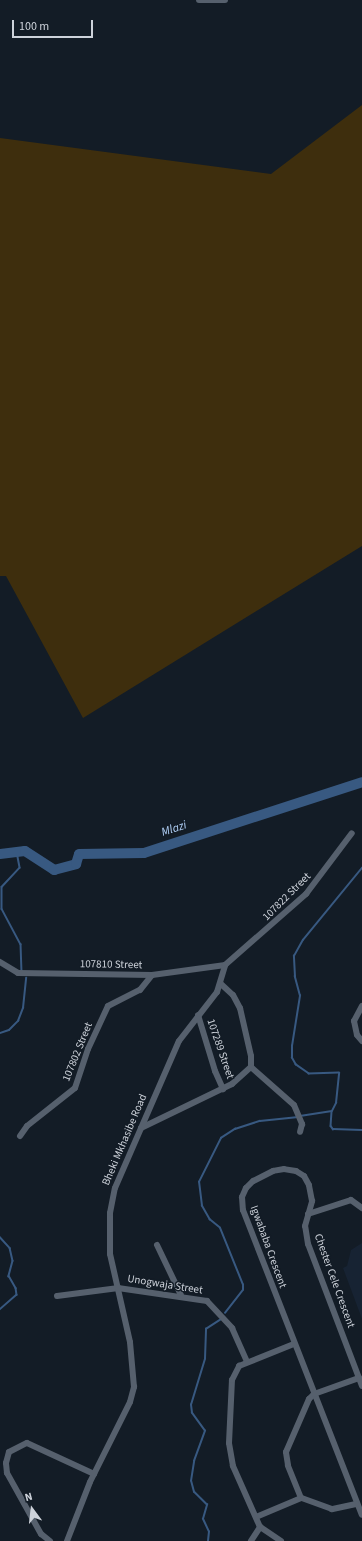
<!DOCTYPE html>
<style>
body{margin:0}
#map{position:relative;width:362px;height:1541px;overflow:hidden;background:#131c26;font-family:"Source Sans 3",sans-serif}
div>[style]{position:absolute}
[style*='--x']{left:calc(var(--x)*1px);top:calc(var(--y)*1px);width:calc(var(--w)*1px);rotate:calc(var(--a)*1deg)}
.built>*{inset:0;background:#172333}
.green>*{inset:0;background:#3e2e0d}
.stream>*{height:1.5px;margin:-0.75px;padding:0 0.75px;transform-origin:0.75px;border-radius:0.75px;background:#385981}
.river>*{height:10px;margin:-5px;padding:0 5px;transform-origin:5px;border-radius:5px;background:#385981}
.street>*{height:6px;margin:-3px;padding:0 3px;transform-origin:3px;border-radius:3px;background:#56606d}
span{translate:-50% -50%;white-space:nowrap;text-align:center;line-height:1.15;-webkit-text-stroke:3px #131c26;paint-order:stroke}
.street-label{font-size:11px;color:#cdd2da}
.water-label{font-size:12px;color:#b0cff6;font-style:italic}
.north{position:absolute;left:12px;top:1489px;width:40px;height:40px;-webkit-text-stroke:3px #131c26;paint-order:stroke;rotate:345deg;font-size:11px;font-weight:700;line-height:16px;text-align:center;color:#cdd2da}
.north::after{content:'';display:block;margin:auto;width:14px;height:18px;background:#cdd2da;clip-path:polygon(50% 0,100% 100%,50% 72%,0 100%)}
.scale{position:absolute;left:12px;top:20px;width:81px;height:18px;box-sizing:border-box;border:2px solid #cdd2da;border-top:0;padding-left:5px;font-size:12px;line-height:14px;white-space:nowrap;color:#cdd2da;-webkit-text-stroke:3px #131c26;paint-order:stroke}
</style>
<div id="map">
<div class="built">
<div style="clip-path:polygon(362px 1243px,362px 1319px,343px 1268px,347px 1266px,351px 1250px)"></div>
</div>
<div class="green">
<div style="clip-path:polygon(362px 105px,362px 546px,83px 718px,6px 576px,0 576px,0 138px,271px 174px)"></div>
</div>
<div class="stream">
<div style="--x:17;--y:852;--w:16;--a:79"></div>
<div style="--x:20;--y:868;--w:26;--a:133"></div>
<div style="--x:2;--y:887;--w:22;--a:90"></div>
<div style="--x:2;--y:909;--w:40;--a:62"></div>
<div style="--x:21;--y:944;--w:28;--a:88"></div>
<div style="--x:0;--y:1033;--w:9;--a:-18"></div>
<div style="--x:9;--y:1030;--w:13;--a:-45"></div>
<div style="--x:18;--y:1021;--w:14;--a:-69"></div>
<div style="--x:23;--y:1008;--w:30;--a:-84"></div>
<div style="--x:332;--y:1112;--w:14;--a:94"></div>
<div style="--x:331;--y:1126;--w:4;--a:56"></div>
<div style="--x:333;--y:1129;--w:29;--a:2"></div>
<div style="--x:300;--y:1116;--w:32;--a:-9"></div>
<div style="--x:332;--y:1111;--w:9;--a:-63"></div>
<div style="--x:336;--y:1103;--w:30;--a:-84"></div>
<div style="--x:339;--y:1073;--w:30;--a:178"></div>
<div style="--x:309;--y:1074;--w:16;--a:-145"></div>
<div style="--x:296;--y:1065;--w:8;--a:-120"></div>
<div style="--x:292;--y:1058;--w:12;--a:-90"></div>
<div style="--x:292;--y:1046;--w:51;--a:-80.9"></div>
<div style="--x:300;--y:996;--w:20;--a:-105"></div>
<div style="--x:295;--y:977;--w:21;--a:-93"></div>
<div style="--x:294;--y:956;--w:18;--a:-61"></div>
<div style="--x:303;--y:940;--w:93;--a:-50.7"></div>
<div style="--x:0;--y:1237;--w:15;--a:48"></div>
<div style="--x:10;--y:1248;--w:13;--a:77"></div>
<div style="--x:13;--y:1261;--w:16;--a:105"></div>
<div style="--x:9;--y:1276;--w:14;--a:60"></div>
<div style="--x:16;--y:1288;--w:7;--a:82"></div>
<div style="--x:17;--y:1295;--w:23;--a:139"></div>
<div style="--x:225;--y:1313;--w:29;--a:-52"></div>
<div style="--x:243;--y:1290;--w:5;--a:-90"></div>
<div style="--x:243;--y:1285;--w:61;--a:-112"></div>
<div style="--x:220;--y:1228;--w:13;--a:-141"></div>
<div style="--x:210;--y:1220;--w:16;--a:-120"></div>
<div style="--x:202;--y:1206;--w:24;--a:-97"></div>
<div style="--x:199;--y:1182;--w:49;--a:-63.4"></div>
<div style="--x:221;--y:1138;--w:17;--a:-33"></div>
<div style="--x:235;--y:1129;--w:26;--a:-18"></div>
<div style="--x:260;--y:1121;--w:36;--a:-6"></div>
<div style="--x:208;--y:1541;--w:9;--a:-84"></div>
<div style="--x:209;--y:1532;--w:14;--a:-115"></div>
<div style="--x:203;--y:1519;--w:15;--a:-74"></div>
<div style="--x:207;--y:1505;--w:18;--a:-135"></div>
<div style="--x:194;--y:1492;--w:11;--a:-105"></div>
<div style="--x:191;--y:1481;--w:20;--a:-81"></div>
<div style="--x:194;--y:1461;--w:32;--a:-70"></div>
<div style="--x:205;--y:1431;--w:22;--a:-126"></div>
<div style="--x:192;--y:1413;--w:8;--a:-97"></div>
<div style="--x:191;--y:1405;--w:48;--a:-73.1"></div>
<div style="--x:205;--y:1359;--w:30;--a:-88"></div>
<div style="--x:206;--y:1329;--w:17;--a:-33"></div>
</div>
<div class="river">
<div style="--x:0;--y:854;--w:25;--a:-7"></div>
<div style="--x:25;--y:851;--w:35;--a:33"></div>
<div style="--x:54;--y:870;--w:23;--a:-15"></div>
<div style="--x:76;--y:864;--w:10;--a:-73"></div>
<div style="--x:79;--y:854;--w:65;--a:-0.9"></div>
<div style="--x:144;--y:853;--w:229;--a:-18"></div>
</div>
<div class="street">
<div style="--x:199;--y:0;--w:26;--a:0"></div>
<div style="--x:0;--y:962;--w:21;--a:31"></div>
<div style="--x:18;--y:973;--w:134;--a:0.9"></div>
<div style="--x:152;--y:975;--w:74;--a:-7.8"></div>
<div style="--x:225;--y:965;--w:108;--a:-41.2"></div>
<div style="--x:306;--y:894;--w:76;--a:-53"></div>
<div style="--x:221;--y:984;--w:16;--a:43"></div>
<div style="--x:233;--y:995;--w:15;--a:62"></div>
<div style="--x:240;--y:1008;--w:49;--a:77.1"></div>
<div style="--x:251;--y:1056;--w:11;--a:90"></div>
<div style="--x:362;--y:1006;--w:17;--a:118"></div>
<div style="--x:354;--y:1021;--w:14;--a:78"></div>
<div style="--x:357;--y:1035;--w:8;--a:50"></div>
<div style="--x:198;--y:1015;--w:59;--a:73.1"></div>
<div style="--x:215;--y:1071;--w:20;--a:66"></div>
<div style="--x:251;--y:1067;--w:57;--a:41.5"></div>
<div style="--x:294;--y:1105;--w:21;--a:67"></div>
<div style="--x:302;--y:1124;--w:8;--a:104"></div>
<div style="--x:141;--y:1128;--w:101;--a:-25.8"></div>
<div style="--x:232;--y:1084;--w:25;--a:-42"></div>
<div style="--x:20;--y:1136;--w:12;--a:-55"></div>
<div style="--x:27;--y:1126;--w:61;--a:-38.4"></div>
<div style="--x:75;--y:1088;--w:41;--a:-71.6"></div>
<div style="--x:88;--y:1049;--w:47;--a:-65.1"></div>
<div style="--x:108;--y:1006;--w:36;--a:-27"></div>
<div style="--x:140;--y:990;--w:19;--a:-51"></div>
<div style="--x:308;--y:1214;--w:45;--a:-18"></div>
<div style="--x:351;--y:1200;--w:14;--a:36"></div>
<div style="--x:157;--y:1245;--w:55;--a:64.4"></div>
<div style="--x:57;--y:1296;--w:62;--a:-7.5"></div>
<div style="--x:118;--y:1288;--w:90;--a:8.3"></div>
<div style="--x:207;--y:1301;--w:37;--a:47"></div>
<div style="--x:232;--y:1328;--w:36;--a:66"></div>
<div style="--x:362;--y:1386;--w:152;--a:-110.8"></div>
<div style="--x:308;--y:1244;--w:18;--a:-99"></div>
<div style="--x:305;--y:1226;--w:26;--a:-74"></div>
<div style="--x:312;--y:1201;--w:16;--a:-101"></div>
<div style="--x:309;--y:1185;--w:10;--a:-119"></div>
<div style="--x:304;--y:1176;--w:9;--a:-148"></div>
<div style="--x:296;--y:1171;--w:12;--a:-171"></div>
<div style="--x:284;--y:1169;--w:11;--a:170"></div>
<div style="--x:273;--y:1171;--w:22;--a:153"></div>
<div style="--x:253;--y:1181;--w:10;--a:135"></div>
<div style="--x:246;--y:1188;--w:10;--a:114"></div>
<div style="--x:242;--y:1197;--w:13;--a:86"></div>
<div style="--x:243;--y:1210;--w:327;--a:68.7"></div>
<div style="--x:356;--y:1504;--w:25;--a:168"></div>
<div style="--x:332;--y:1509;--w:33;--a:-160"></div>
<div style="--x:301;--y:1498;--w:35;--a:-112"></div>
<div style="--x:288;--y:1465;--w:13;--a:-99"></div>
<div style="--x:286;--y:1452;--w:58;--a:-66.5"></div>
<div style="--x:309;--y:1399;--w:7;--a:-45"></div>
<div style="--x:314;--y:1394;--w:48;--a:-19.6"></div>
<div style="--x:256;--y:1517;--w:49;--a:-22.9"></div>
<div style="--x:50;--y:1541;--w:11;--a:-142"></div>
<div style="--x:41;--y:1534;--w:70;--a:-119.1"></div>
<div style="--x:7;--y:1473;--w:10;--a:-96"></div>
<div style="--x:6;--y:1463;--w:11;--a:-75"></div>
<div style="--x:9;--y:1452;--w:20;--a:-27"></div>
<div style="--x:27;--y:1443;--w:74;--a:24.8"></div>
<div style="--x:67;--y:1541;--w:63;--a:-68.7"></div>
<div style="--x:90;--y:1482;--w:89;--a:-63.4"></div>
<div style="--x:130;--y:1402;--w:16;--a:-75"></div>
<div style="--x:134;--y:1387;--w:45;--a:-95.1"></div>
<div style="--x:130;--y:1342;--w:90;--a:-102.8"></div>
<div style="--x:110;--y:1254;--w:41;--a:-90"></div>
<div style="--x:110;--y:1213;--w:25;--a:-79"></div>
<div style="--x:115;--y:1188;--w:160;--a:-66.5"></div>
<div style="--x:179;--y:1041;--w:62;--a:-52.2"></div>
<div style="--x:217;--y:992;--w:28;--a:-73"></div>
<div style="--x:251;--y:1541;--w:17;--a:-57"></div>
<div style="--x:281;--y:1541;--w:25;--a:-146"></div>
<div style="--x:260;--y:1527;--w:67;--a:-113.9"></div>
<div style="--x:233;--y:1466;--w:23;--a:-100"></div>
<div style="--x:229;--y:1443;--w:63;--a:-87.3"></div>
<div style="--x:232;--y:1380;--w:16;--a:-63"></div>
<div style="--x:239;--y:1366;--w:59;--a:-21.8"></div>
</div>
<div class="street-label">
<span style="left:287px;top:897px;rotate:-45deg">107822 Street</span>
<span style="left:111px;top:965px;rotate:1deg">107810 Street</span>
<span style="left:220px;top:1049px;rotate:71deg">107289 Street</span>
<span style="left:78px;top:1052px;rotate:-68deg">107802 Street</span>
<span style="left:125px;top:1140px;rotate:-67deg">Bheki Mkhasibe Road</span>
<span style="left:268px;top:1247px;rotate:70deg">Igwababa Crescent</span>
<span style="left:334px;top:1281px;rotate:70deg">Chester Cele Crescent</span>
<span style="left:165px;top:1285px;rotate:9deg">Unogwaja Street</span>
</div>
<div class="water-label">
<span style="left:174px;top:829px;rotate:-18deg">Mlazi</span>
</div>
<div class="north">N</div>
<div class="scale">100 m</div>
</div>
